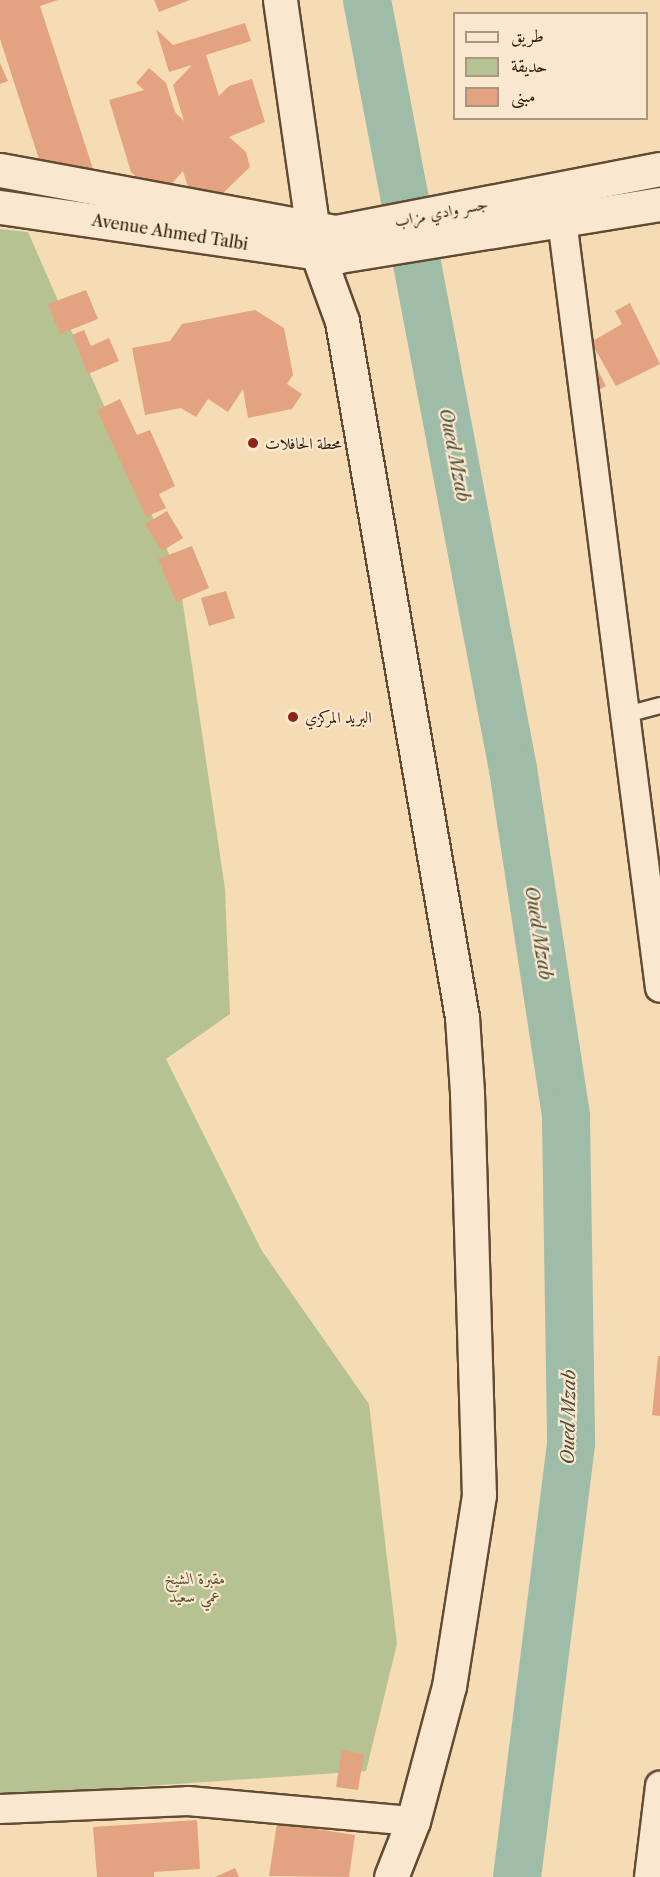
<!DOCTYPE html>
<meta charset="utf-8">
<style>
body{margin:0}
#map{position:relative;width:660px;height:1877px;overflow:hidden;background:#f6dcb5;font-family:"Libre Caslon Text",Amiri,serif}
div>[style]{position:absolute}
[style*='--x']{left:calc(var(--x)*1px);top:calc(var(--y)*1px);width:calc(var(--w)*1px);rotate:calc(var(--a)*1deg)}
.green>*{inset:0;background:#b6c292}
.river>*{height:48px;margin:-24px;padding:0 24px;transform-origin:24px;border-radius:24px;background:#9ebca7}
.building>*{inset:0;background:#e3a380}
.roads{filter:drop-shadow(2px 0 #624b32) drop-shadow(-2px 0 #624b32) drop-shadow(0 2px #624b32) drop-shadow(0 -2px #624b32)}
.service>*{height:15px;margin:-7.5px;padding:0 7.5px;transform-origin:7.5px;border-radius:7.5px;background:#f9e8cf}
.minor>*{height:28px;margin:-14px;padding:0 14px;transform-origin:14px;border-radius:14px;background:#f9e8cf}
.tertiary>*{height:33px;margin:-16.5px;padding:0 16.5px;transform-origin:16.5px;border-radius:16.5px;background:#f9e8cf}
.secondary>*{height:33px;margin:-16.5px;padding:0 16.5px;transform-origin:16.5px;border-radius:16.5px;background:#f9e8cf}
.dots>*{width:16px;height:16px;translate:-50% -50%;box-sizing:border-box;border:3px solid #f9e8cf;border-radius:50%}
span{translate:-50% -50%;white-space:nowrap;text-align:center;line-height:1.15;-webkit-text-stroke:4.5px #f9e8cf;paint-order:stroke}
.street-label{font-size:16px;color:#301b07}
.poi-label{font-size:16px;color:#301b07}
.left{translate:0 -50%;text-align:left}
.park-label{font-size:16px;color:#584d31;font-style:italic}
.water-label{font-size:18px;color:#514b37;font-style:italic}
.legend{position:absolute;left:453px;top:12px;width:195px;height:108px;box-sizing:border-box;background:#f9e8cf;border:2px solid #a9967f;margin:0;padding:8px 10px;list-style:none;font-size:18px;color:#301b07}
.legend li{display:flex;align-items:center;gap:12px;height:30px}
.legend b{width:30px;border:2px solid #a9967f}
</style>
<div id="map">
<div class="green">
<div style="clip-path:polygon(0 229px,28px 232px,179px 577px,225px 889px,230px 1014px,166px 1059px,262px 1251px,369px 1404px,397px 1644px,366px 1771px,0 1796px)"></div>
</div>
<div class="river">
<div style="--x:367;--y:0;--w:783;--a:79.25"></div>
<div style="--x:513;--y:769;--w:352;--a:81.3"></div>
<div style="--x:566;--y:1117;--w:327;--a:89.1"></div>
<div style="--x:571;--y:1444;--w:436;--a:97.1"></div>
</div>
<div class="building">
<div style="clip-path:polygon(0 0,58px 0,40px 6px,94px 172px,48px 187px,0 39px)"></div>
<div style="clip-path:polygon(154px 0,190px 0,159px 12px)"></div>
<div style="clip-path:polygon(245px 23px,251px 41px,206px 55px,219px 96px,229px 86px,252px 79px,265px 122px,229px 137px,246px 152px,250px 167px,221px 195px,193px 203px,183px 171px,159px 198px,131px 172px,109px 100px,144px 90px,136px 83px,149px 68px,166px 83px,175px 112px,184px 121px,173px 85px,192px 65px,169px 72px,156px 29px,173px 45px)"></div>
<div style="clip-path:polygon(0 63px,8px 81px,0 84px)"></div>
<div style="clip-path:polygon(86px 290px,98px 319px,60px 334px,48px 304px)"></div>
<div style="clip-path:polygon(630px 303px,660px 364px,616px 386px,591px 342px,622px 324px,615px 311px)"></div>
<div style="clip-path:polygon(255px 310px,284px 328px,293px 375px,287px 384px,302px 394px,292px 409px,248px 418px,243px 389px,228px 412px,208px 399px,196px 417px,181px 408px,145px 415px,132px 348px,170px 341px,182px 324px)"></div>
<div style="clip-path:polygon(84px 330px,91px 346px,109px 338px,119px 361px,88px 374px,72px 335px)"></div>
<div style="clip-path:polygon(595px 365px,606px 386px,593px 393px)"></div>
<div style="clip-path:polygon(120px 399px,137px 435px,150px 430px,175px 486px,159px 494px,166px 508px,146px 517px,97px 410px)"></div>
<div style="clip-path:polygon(167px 511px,183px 538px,162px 551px,145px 524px)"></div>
<div style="clip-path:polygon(192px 546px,209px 588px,176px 602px,158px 559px)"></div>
<div style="clip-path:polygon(226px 591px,235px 618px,209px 626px,201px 598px)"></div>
<div style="clip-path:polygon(658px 1356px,660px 1356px,660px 1416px,652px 1415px)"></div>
<div style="clip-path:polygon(342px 1750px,364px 1754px,358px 1790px,336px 1787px)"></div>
<div style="clip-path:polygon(197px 1820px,200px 1869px,154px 1872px,154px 1877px,97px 1877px,93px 1827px)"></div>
<div style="clip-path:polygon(277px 1823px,355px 1835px,349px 1877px,269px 1876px)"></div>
<div style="clip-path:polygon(235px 1868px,239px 1877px,215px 1877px)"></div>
</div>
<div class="roads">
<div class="service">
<div style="--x:626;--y:714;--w:35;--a:-15"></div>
</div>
<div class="minor">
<div style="--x:562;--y:220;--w:774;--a:82.73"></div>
<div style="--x:0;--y:1809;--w:188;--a:-2.4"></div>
<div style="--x:188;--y:1801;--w:226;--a:5.1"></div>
<div style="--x:649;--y:1877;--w:92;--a:-83.1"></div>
</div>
<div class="tertiary">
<div style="--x:318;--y:255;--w:70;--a:70"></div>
<div style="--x:342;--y:321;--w:706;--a:80.22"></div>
<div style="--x:462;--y:1017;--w:76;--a:86.2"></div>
<div style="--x:467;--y:1093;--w:402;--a:88.3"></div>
<div style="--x:479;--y:1495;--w:193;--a:98.9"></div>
<div style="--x:449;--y:1686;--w:140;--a:104.9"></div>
<div style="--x:413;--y:1821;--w:60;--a:111.4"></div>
</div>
<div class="secondary">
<div style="--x:280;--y:0;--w:249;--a:81.9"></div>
<div style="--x:0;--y:170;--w:342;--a:10.5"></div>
<div style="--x:336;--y:232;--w:330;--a:-11"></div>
<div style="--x:0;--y:207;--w:343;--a:8.2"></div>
<div style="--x:339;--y:256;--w:325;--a:-9.2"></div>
</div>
</div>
<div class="dots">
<div style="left:253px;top:443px;background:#8f2418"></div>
<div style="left:293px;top:717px;background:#8f2418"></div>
</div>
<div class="street-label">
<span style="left:441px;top:212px;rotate:-11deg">جسر وادي مزاب</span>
<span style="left:170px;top:232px;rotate:9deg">Avenue Ahmed Talbi</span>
</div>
<div class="poi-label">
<span class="left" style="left:265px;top:443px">محطة الحافلات</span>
<span class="left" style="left:305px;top:717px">البريد المركزي</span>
</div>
<div class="park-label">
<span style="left:195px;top:1587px">مقبرة الشيخ<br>عمي سعيد</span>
</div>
<div class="water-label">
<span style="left:454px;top:455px;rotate:79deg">Oued Mzab</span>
<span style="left:538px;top:933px;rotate:81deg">Oued Mzab</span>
<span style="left:569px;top:1417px;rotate:-89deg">Oued Mzab</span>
</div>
<ul class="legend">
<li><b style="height:8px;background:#f9e8cf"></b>طريق</li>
<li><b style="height:16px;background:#b6c292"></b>حديقة</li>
<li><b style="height:16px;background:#e3a380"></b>مبنى</li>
</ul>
</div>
